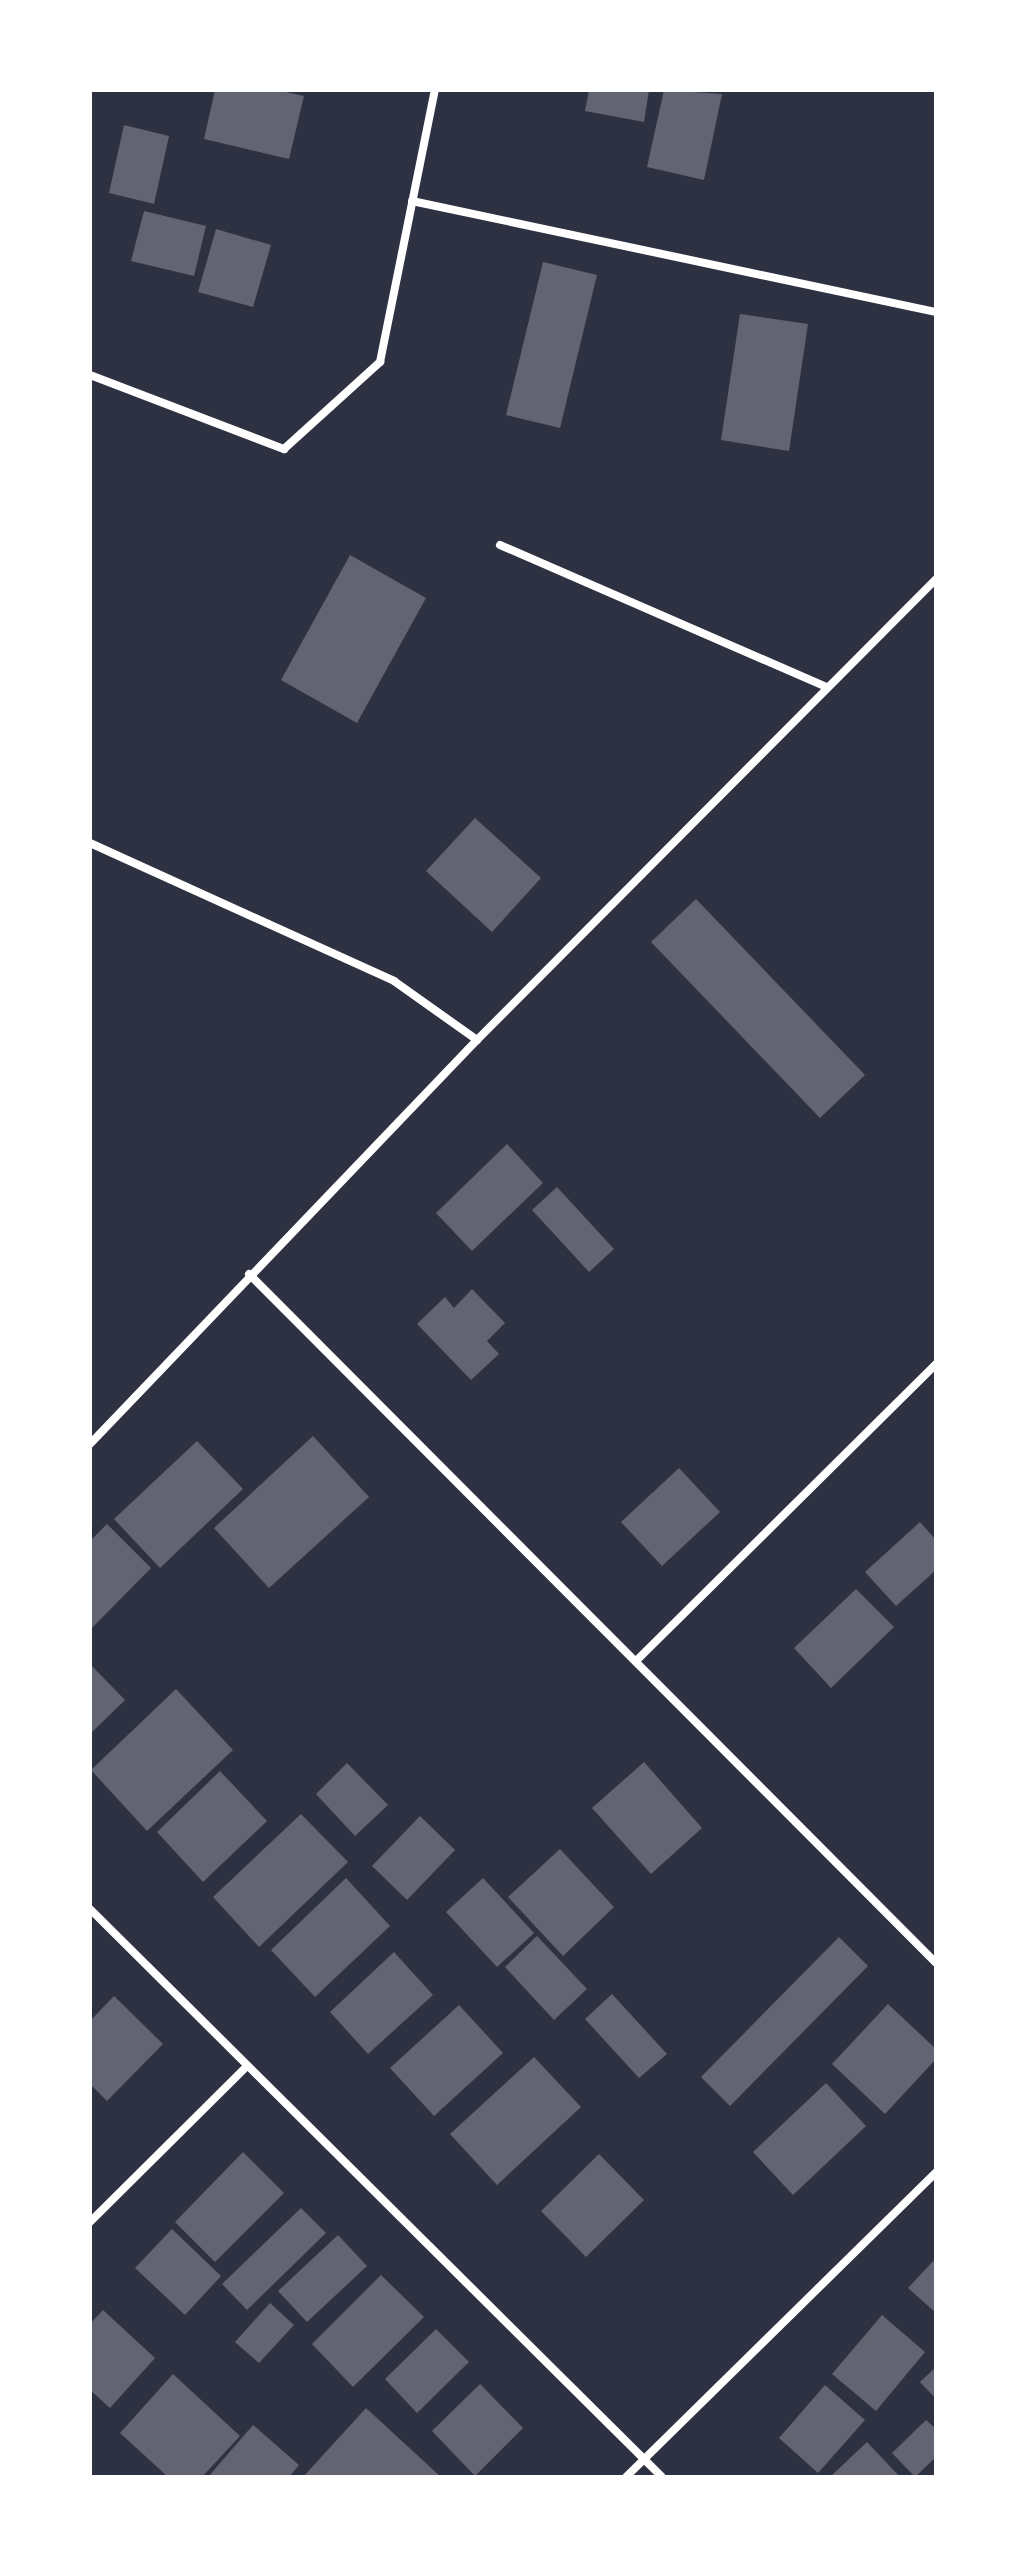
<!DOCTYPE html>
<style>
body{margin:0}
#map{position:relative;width:1026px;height:2567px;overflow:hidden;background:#2d3142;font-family:Figtree,sans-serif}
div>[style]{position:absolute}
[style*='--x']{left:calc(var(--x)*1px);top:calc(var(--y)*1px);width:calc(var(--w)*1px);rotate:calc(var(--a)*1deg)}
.building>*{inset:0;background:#626471}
.minor>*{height:8px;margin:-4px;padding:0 4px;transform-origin:4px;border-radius:4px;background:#fff}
span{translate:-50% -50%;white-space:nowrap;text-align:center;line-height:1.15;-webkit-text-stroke:7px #fff;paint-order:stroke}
.frame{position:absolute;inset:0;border:92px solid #fff;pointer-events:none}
</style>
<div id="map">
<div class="building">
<div style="clip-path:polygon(215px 90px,277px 90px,304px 96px,289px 159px,204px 139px)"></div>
<div style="clip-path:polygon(589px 90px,649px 90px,644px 122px,585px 111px)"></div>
<div style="clip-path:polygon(664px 90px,722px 94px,704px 180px,647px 167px)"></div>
<div style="clip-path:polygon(124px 125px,169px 136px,154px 204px,109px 193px)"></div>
<div style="clip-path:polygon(144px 211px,206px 226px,194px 276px,131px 261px)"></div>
<div style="clip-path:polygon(216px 229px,271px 245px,253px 307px,198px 292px)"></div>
<div style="clip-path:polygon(543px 262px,597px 275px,560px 428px,506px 415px)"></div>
<div style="clip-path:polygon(740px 314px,808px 324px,789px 451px,721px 440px)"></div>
<div style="clip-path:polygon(350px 555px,426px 598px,357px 723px,281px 680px)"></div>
<div style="clip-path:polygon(475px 818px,541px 878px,492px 932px,426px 871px)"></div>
<div style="clip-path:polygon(696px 899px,865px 1075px,820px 1118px,651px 942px)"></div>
<div style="clip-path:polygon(507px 1144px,543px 1183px,472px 1251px,436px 1213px)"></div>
<div style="clip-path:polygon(557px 1187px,614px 1249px,589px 1272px,532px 1210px)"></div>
<div style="clip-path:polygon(472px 1289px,505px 1323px,487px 1341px,499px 1354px,471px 1380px,417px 1324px,445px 1297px,454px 1308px)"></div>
<div style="clip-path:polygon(313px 1436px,369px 1497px,269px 1588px,214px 1528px)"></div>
<div style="clip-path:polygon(197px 1441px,243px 1489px,160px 1568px,114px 1519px)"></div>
<div style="clip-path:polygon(679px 1468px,720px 1512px,662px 1566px,621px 1522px)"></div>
<div style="clip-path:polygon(920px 1522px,936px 1540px,936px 1570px,896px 1606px,865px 1572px)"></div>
<div style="clip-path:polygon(107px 1524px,151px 1568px,90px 1630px,90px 1541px)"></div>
<div style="clip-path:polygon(856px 1589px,894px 1627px,831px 1688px,794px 1648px)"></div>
<div style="clip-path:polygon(90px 1664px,125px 1700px,90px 1734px)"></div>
<div style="clip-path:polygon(176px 1689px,233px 1750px,147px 1831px,91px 1770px)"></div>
<div style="clip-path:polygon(644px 1762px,702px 1828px,651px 1874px,592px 1808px)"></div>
<div style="clip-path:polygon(347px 1763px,388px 1805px,355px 1836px,316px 1794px)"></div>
<div style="clip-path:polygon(220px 1771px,267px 1821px,203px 1882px,157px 1832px)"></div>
<div style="clip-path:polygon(301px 1814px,348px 1862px,259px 1947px,213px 1897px)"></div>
<div style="clip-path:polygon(420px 1816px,455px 1850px,407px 1900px,372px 1866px)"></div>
<div style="clip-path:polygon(560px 1849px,614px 1907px,563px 1956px,508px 1897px)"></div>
<div style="clip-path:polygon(346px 1878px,390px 1926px,315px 1997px,271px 1950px)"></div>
<div style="clip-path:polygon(483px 1878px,534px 1933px,497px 1967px,446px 1912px)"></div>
<div style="clip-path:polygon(537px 1936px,587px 1989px,554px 2020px,505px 1967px)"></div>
<div style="clip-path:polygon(839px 1937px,868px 1966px,730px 2106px,701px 2077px)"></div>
<div style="clip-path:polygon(394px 1952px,433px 1995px,368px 2054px,330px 2012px)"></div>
<div style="clip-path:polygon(612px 1994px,667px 2054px,639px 2078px,585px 2019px)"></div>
<div style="clip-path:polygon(114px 1996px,163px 2044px,107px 2101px,90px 2084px,90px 2021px)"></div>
<div style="clip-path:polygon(888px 2004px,936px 2049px,936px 2059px,885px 2114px,832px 2064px)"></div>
<div style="clip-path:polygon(459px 2005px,503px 2053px,434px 2116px,390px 2068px)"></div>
<div style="clip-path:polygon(534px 2057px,581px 2107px,497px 2185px,450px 2134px)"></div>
<div style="clip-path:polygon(826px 2083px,866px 2126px,793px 2195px,753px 2152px)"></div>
<div style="clip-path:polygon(243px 2152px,284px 2193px,215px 2262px,175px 2222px)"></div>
<div style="clip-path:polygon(599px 2154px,644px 2200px,586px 2257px,541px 2211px)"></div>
<div style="clip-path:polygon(301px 2208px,326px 2233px,247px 2310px,222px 2284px)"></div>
<div style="clip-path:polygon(172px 2229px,221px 2276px,185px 2315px,135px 2268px)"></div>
<div style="clip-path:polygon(338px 2235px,367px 2266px,307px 2322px,278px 2291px)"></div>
<div style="clip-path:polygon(936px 2258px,936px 2313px,908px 2288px)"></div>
<div style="clip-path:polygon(381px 2275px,424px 2317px,353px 2387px,312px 2344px)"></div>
<div style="clip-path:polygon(270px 2303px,294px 2325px,259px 2363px,235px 2342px)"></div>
<div style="clip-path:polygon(103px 2310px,155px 2358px,110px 2408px,90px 2390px,90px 2324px)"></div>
<div style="clip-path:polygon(882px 2315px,925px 2352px,876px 2411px,832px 2374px)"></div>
<div style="clip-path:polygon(436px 2329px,469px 2362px,417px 2413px,385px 2379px)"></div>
<div style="clip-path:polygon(936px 2367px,936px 2399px,920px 2382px)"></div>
<div style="clip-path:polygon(173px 2374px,240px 2436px,202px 2477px,168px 2477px,120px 2433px)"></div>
<div style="clip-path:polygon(480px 2384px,523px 2428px,475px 2476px,432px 2431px)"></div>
<div style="clip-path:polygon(825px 2385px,865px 2420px,818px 2473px,779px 2438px)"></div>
<div style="clip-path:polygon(366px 2408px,441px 2477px,303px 2477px)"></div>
<div style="clip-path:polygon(926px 2420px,936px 2429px,936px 2457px,915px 2477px,892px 2453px)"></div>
<div style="clip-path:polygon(253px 2425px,299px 2465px,289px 2477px,208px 2477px)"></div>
<div style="clip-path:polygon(867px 2442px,900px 2477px,830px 2477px)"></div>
</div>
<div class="minor">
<div style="--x:412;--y:201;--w:536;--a:11.96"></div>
<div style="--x:90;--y:375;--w:208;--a:20.9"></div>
<div style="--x:284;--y:449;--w:130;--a:-42.2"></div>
<div style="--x:380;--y:362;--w:278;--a:-78.6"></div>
<div style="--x:500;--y:545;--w:357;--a:23.5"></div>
<div style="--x:90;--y:843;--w:334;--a:24.4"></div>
<div style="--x:394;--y:981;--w:102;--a:35.4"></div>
<div style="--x:249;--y:1274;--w:973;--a:45.08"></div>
<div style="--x:90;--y:1444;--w:559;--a:-46.23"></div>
<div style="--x:477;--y:1040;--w:651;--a:-45.12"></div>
<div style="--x:636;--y:1661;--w:422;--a:-44.7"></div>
<div style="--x:90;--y:1909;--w:806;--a:44.8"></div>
<div style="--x:90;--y:2222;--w:221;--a:-44.8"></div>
<div style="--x:626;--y:2477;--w:435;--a:-44.5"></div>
</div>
<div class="frame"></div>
</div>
